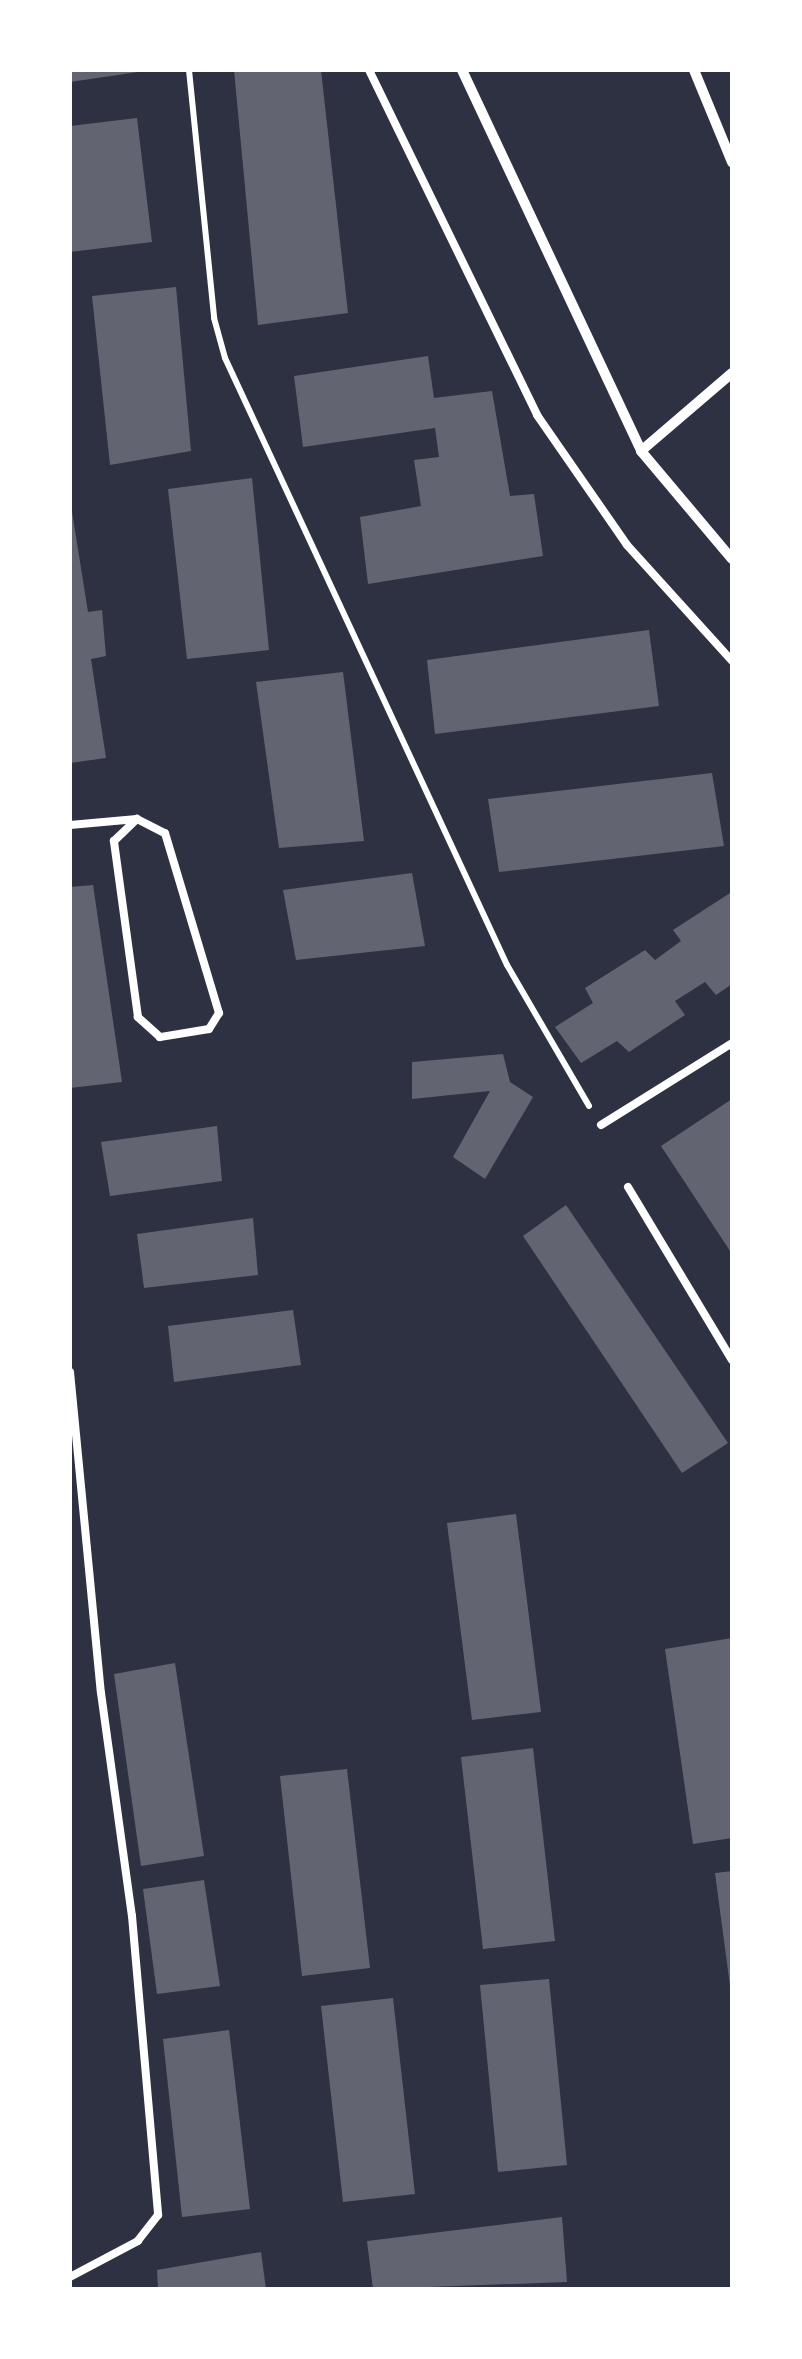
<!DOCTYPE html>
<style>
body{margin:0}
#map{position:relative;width:802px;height:2359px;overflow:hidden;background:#2d3142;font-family:Roboto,sans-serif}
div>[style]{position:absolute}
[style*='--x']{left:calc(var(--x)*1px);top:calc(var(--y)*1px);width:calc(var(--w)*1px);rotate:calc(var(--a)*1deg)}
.building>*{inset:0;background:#626471}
.path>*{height:6px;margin:-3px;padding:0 3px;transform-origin:3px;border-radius:3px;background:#fff}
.service>*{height:8px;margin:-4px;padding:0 4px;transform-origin:4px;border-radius:4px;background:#fff}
.minor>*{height:10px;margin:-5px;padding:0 5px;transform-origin:5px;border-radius:5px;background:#fff}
span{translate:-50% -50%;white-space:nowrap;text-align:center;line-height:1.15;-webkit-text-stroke:9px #fff;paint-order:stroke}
.frame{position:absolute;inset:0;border:72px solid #fff;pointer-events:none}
</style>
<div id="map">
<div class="building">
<div style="clip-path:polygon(70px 70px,137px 70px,138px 72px,70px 82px)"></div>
<div style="clip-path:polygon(234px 70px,321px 70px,348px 313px,258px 325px)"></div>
<div style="clip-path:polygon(137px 118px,152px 242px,70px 252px,70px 126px)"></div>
<div style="clip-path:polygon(176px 287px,191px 451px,110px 465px,92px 296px)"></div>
<div style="clip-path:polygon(428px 356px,434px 398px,492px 391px,510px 496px,534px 494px,543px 556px,368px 584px,360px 517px,421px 506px,414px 460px,439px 457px,435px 428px,303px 447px,294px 376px)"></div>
<div style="clip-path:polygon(252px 478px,269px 650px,187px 659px,168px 489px)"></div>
<div style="clip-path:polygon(70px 499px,88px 612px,102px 610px,106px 656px,91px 659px,106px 758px,70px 763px)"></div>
<div style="clip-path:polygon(649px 630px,659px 706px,435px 734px,427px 660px)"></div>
<div style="clip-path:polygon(343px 672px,364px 841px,279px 848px,256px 682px)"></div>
<div style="clip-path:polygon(712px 773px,724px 846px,499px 872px,488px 799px)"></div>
<div style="clip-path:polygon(412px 873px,425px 946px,296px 960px,283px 890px)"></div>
<div style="clip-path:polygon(93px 885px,122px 1082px,70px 1088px,70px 887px)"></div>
<div style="clip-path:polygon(730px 893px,732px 984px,716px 995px,705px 982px,675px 1001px,685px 1015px,629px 1052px,617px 1041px,581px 1063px,555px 1027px,593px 1003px,585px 988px,645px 950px,655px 960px,681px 941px,673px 930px)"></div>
<div style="clip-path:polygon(503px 1054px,510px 1082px,533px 1097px,485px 1179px,453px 1157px,490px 1091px,412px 1099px,412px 1062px)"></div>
<div style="clip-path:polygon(732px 1099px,732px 1254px,661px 1146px)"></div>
<div style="clip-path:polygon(217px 1126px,222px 1181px,110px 1196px,101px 1142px)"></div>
<div style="clip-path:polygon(566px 1205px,728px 1443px,682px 1473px,523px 1236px)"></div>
<div style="clip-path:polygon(253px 1218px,258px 1275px,144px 1288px,137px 1234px)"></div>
<div style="clip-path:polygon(293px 1310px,301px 1365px,174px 1382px,168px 1326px)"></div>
<div style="clip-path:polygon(516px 1514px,541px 1712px,472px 1720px,447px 1523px)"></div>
<div style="clip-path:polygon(732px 1638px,732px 1838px,693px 1844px,665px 1649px)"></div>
<div style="clip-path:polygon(175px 1663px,204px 1856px,141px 1866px,114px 1674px)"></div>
<div style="clip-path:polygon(533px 1748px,555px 1941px,483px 1949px,461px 1757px)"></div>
<div style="clip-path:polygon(347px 1769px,370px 1968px,302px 1976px,280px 1776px)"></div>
<div style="clip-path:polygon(732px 1871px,732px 1986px,730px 1986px,715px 1873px)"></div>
<div style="clip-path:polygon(204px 1880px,220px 1986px,157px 1994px,143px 1889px)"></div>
<div style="clip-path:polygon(549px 1979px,567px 2165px,498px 2172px,480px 1985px)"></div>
<div style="clip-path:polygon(393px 1998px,415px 2194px,343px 2202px,321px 2006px)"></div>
<div style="clip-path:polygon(229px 2030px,250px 2209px,182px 2217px,163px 2039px)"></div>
<div style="clip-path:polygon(562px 2217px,567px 2282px,373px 2289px,367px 2241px)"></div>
<div style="clip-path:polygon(261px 2252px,266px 2289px,158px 2289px,157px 2270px)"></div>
</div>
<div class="path">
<div style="--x:189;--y:70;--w:249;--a:84.2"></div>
<div style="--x:214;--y:318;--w:41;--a:74.6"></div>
<div style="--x:225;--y:358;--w:669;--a:65.08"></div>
<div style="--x:507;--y:965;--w:163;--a:59.8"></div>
</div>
<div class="service">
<div style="--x:369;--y:70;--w:384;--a:64"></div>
<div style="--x:537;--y:415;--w:158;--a:55.3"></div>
<div style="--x:627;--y:545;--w:156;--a:47.8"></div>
<div style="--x:70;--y:825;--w:67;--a:-5.1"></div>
<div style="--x:137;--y:819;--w:31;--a:27"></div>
<div style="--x:165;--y:833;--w:188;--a:73.3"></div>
<div style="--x:219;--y:1013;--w:19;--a:122"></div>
<div style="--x:209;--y:1029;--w:50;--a:170.7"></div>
<div style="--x:160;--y:1037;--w:30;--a:-138"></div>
<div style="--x:138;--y:1017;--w:178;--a:-97.8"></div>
<div style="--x:114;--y:841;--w:32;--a:-44"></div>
<div style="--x:601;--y:1125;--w:155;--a:-32"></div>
<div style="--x:628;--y:1187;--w:202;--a:59"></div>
<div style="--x:70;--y:1372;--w:322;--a:84.5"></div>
<div style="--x:101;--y:1693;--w:225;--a:82.1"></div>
<div style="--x:132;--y:1916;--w:300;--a:85"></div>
<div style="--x:158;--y:2215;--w:33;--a:128"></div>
<div style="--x:138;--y:2241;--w:77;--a:152.1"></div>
</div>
<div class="minor">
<div style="--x:462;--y:70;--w:421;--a:64.8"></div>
<div style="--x:641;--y:451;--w:141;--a:49.9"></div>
<div style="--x:694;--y:70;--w:100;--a:67.6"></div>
<div style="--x:641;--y:451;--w:120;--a:-40.6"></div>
</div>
<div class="frame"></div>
</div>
